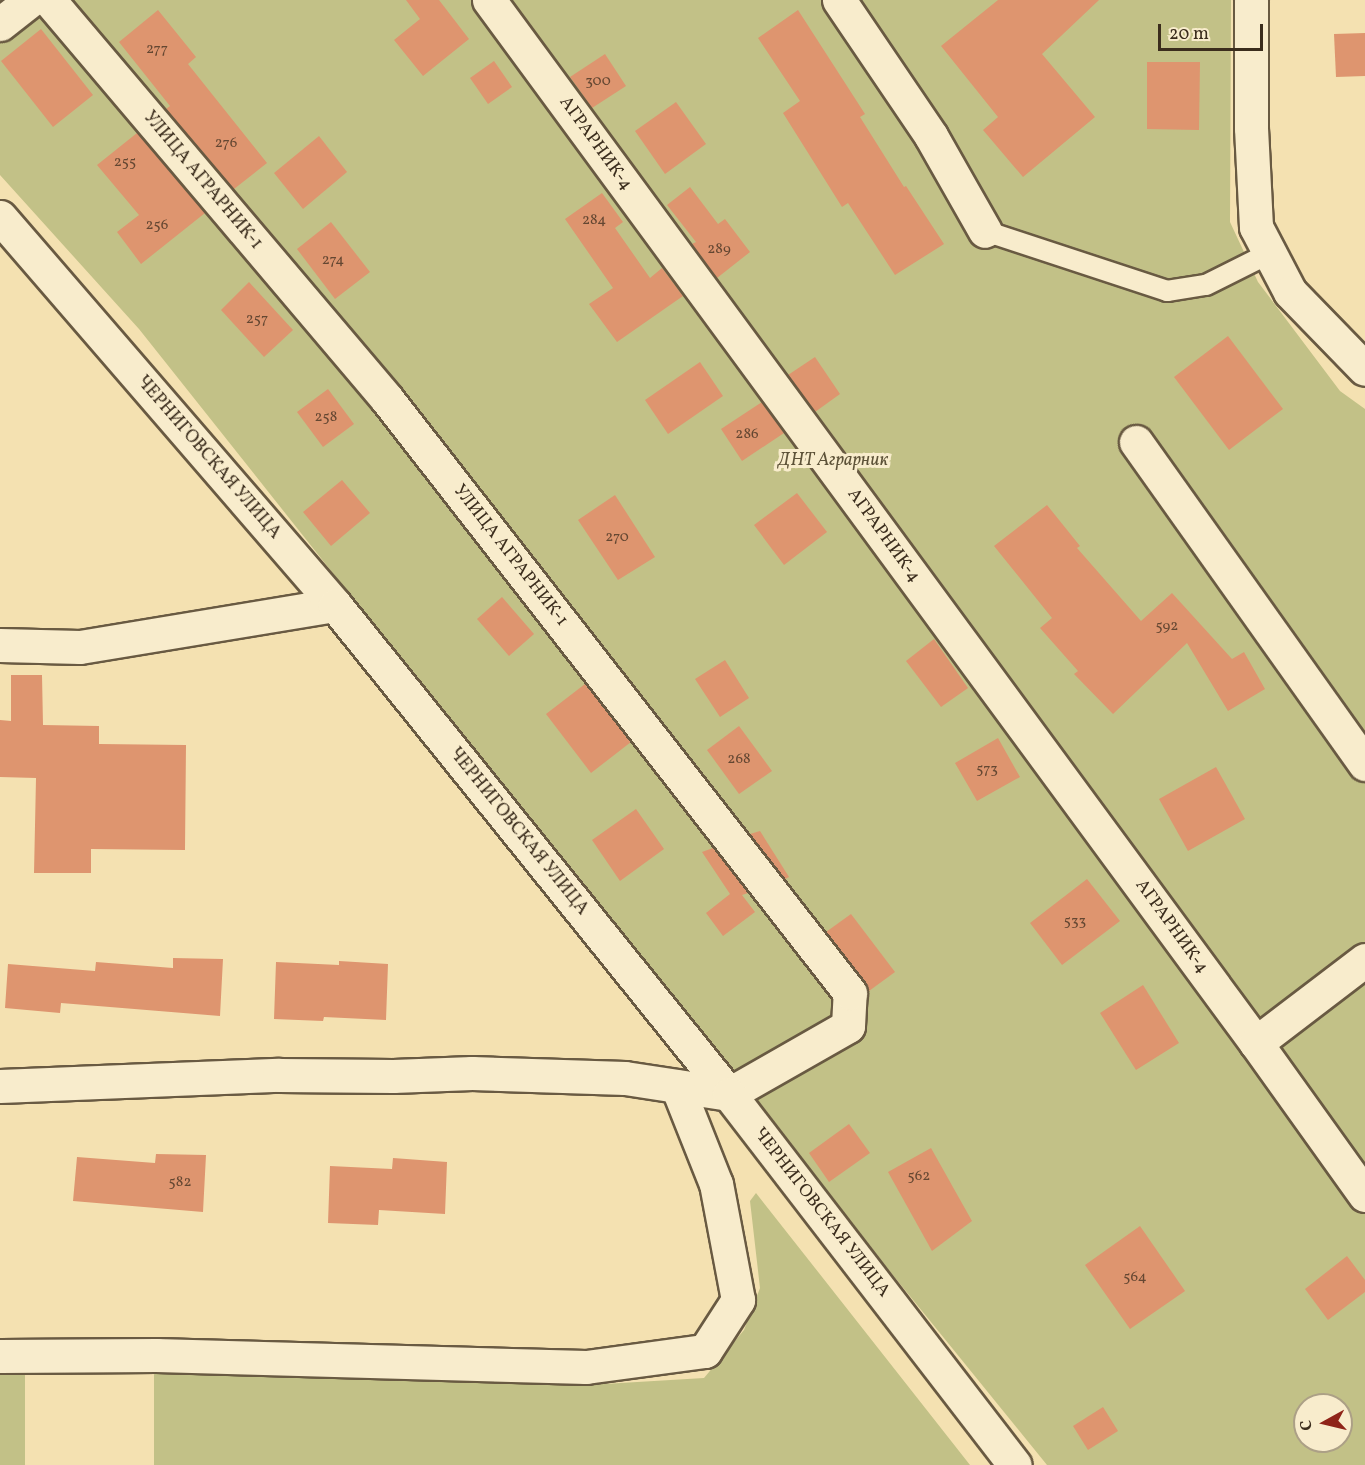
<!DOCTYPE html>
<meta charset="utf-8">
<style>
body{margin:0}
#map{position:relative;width:1365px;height:1465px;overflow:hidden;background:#f4e1b1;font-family:Vollkorn,serif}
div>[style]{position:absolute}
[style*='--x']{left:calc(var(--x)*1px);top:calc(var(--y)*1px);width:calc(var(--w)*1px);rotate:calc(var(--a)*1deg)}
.green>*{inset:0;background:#c2c187}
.building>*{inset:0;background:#de956f}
.roads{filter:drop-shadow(2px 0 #695a42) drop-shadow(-2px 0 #695a42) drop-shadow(0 2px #695a42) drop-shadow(0 -2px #695a42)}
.service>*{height:20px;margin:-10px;padding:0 10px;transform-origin:10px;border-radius:10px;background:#f8eccc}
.minor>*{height:33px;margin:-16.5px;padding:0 16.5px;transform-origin:16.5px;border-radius:16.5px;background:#f8eccc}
.tertiary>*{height:33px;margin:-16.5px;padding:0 16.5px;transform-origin:16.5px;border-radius:16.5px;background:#f8eccc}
span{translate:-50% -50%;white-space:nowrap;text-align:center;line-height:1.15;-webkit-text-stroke:6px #f8eccc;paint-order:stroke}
.number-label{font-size:15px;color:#644732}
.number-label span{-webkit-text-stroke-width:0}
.street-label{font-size:18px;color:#3b2d1d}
.park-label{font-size:18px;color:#5d5238;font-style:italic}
.north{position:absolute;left:1293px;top:1393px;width:60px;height:60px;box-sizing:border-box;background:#f8eccc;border:2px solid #aca086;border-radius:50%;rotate:262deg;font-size:16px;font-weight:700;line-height:24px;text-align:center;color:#3b2d1d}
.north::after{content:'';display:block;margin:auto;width:21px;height:27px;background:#8f2418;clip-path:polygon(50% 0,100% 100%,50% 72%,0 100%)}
.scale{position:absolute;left:1158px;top:24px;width:105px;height:27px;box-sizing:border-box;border:3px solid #3b2d1d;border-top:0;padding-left:8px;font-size:18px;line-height:21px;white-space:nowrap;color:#3b2d1d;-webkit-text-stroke:4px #f8eccc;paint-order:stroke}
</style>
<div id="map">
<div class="green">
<div style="clip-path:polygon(evenodd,0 0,1231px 0,1230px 222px,1258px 282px,1340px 391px,1365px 409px,1365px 1465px,1047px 1465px,767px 1120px,139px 329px,0 175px,0 0,1305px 1405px,1341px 1405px,1341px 1441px,1305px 1441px,1305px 1405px)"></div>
<div style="clip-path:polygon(756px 1193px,970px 1465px,154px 1465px,154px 1373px,604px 1384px,704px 1378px,744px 1330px,760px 1288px,750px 1201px)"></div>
<div style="clip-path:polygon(0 1373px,25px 1373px,25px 1465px,0 1465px)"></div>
</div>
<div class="building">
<div style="clip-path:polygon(406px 0,439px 0,469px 39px,423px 76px,394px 40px,420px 19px)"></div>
<div style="clip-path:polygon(998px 0,1099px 0,1042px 54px,1095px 117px,1023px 177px,983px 130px,998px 117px,941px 46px)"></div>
<div style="clip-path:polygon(158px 10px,196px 57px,188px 64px,267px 163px,234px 189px,166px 109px,170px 106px,119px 42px)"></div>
<div style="clip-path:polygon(798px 10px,865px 114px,860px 117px,904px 187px,906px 186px,944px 244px,895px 275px,848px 203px,842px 207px,783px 113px,800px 101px,758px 38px)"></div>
<div style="clip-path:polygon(41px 29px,93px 95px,53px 127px,1px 61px)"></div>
<div style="clip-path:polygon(1365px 33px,1365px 76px,1336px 77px,1334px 34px)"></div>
<div style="clip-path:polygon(605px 54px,626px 86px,592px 108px,570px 77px)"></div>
<div style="clip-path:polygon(494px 61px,512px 87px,488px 104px,470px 78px)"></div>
<div style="clip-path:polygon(1147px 62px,1200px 62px,1199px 130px,1147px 129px)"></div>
<div style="clip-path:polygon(676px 102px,706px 144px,665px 174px,635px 131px)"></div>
<div style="clip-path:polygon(137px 133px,205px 213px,141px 264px,117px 232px,139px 215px,97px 165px)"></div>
<div style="clip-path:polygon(319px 136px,347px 172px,303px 209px,274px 173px)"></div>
<div style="clip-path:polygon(690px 187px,718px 224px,725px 219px,750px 252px,717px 278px,692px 244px,696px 242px,667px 205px)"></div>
<div style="clip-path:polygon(602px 193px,623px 222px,615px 228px,650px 278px,662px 268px,683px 296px,617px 342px,589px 304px,613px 288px,565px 219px)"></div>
<div style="clip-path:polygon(331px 222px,370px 272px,335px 299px,297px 249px)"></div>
<div style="clip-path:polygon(249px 282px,293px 330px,264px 357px,221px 310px)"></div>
<div style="clip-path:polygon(1228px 336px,1283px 409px,1229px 450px,1174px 377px)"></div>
<div style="clip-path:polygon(815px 357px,840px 394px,815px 412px,788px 375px)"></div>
<div style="clip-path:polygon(700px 362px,723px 396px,668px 434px,645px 400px)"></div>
<div style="clip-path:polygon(328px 389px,354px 424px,323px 447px,297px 412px)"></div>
<div style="clip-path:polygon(762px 402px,784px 433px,742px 461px,721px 429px)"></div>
<div style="clip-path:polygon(342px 480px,370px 513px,331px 546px,303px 512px)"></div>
<div style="clip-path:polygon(797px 493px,827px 532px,784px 565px,754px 525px)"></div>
<div style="clip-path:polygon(615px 495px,655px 557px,618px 580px,578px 520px)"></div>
<div style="clip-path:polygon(1047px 505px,1080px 546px,1077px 548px,1141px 621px,1172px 593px,1232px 659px,1244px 652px,1265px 689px,1228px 711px,1187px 643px,1113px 714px,1074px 674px,1078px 671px,1040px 628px,1052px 618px,994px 546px)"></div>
<div style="clip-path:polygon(502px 597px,534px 634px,509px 656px,477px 619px)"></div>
<div style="clip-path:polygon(934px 639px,968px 688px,941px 707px,906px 661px)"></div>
<div style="clip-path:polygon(725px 660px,749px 698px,720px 717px,695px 679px)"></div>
<div style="clip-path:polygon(11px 675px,42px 675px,43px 725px,99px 726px,99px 744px,186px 745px,185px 850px,91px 849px,91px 873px,34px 873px,36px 778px,0 777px,0 720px,11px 721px)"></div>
<div style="clip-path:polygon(585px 684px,631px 742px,591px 773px,546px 714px)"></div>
<div style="clip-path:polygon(739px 726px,772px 771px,739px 794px,707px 750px)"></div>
<div style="clip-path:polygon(998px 738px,1020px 777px,977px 801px,955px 763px)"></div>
<div style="clip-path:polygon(1216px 767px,1245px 819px,1188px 851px,1159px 799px)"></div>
<div style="clip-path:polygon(636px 809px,664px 849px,620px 881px,592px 840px)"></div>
<div style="clip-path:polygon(760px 831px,789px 877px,785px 879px,750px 834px)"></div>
<div style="clip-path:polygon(713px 848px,748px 893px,742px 895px,755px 912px,723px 936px,706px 913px,730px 894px,702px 852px)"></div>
<div style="clip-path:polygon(1087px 879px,1120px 921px,1062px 965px,1030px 923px)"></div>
<div style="clip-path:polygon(851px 914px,895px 972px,869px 991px,826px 932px)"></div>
<div style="clip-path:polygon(173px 958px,223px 959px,220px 1016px,61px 1003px,60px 1013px,5px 1008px,8px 964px,95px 971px,96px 962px,173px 968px)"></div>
<div style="clip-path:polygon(339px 961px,388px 964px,386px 1020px,324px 1017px,323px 1021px,274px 1019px,276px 962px,339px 965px)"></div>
<div style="clip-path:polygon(1143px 985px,1179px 1043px,1136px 1070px,1100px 1013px)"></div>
<div style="clip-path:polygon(849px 1124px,870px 1153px,829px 1182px,809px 1153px)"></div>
<div style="clip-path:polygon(931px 1148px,972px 1221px,932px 1251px,888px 1172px)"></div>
<div style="clip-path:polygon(156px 1154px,206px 1155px,203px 1212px,73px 1201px,77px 1157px,155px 1163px)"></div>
<div style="clip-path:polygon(393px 1158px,447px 1162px,445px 1214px,379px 1210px,378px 1225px,328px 1223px,330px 1166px,392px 1169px)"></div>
<div style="clip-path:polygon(1140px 1226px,1185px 1291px,1130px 1329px,1085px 1265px)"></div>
<div style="clip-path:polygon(1347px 1256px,1365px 1280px,1365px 1292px,1328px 1320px,1305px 1289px)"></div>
<div style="clip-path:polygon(1103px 1407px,1118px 1431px,1088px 1450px,1073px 1426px)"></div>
</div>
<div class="roads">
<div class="service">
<div style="--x:985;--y:231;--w:192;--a:18.2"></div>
<div style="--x:1167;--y:291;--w:39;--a:-9"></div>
<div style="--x:1206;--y:285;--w:72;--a:-26.6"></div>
</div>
<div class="minor">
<div style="--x:489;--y:0;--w:1295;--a:53.67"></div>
<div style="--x:1256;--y:1043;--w:137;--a:-37.3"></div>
<div style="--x:839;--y:0;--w:164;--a:55.9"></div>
<div style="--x:931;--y:136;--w:109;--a:60.4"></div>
<div style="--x:1251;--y:0;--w:128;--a:90"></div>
<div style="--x:1251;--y:128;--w:99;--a:87.1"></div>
<div style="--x:1256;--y:227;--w:73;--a:62.4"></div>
<div style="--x:1290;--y:292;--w:107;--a:45.8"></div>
<div style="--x:0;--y:24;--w:39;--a:-38"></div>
<div style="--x:1136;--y:442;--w:395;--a:54.6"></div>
<div style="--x:0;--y:645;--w:80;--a:1.4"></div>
<div style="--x:80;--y:647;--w:258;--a:-9.4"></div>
<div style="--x:1256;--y:1043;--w:187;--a:54.4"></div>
<div style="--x:0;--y:1086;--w:279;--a:-2.3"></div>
<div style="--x:279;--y:1075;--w:114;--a:0.5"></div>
<div style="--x:393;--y:1076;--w:79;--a:-2.2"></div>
<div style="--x:472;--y:1073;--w:153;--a:1.9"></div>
<div style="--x:625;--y:1078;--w:105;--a:8.7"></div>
<div style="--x:729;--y:1094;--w:137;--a:-29.7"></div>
<div style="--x:848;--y:1026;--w:33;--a:-87"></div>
<div style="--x:850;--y:993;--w:753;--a:-127.94"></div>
<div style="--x:387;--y:399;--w:523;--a:-130.27"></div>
<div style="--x:0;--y:1356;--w:156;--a:-0.4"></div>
<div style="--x:156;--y:1355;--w:430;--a:1.6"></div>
<div style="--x:586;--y:1367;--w:120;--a:-7.7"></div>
<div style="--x:705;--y:1351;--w:61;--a:-57.1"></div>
<div style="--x:738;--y:1300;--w:118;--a:-100.7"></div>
<div style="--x:716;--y:1184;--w:105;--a:-111.7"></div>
</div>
<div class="tertiary">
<div style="--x:0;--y:217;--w:513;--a:49.19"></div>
<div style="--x:335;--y:605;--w:628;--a:51.14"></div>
<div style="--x:729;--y:1094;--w:468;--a:52.4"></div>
</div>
</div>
<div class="number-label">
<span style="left:157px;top:50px">277</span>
<span style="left:598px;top:82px">300</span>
<span style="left:226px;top:144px">276</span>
<span style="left:125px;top:163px">255</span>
<span style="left:594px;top:221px">284</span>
<span style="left:157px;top:226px">256</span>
<span style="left:719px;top:250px">289</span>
<span style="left:333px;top:261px">274</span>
<span style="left:257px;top:320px">257</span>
<span style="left:326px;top:418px">258</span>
<span style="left:747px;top:435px">286</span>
<span style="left:617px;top:538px">270</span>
<span style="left:1167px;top:627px">592</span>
<span style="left:739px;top:760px">268</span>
<span style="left:987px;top:770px">573</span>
<span style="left:1075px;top:922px">533</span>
<span style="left:919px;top:1177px">562</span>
<span style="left:180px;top:1183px">582</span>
<span style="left:1135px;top:1278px">564</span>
</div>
<div class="street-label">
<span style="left:595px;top:144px;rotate:54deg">АГРАРНИК-4</span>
<span style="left:202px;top:181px;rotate:50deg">УЛИЦА АГРАРНИК-1</span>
<span style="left:208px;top:458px;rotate:49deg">ЧЕРНИГОВСКАЯ УЛИЦА</span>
<span style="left:883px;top:536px;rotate:54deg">АГРАРНИК-4</span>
<span style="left:510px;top:556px;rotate:52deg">УЛИЦА АГРАРНИК-1</span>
<span style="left:518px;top:832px;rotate:51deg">ЧЕРНИГОВСКАЯ УЛИЦА</span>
<span style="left:1171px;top:927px;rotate:54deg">АГРАРНИК-4</span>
<span style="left:821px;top:1213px;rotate:52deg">ЧЕРНИГОВСКАЯ УЛИЦА</span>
</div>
<div class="park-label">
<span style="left:833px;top:461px">ДНТ Аграрник</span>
</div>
<div class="north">С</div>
<div class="scale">20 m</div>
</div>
